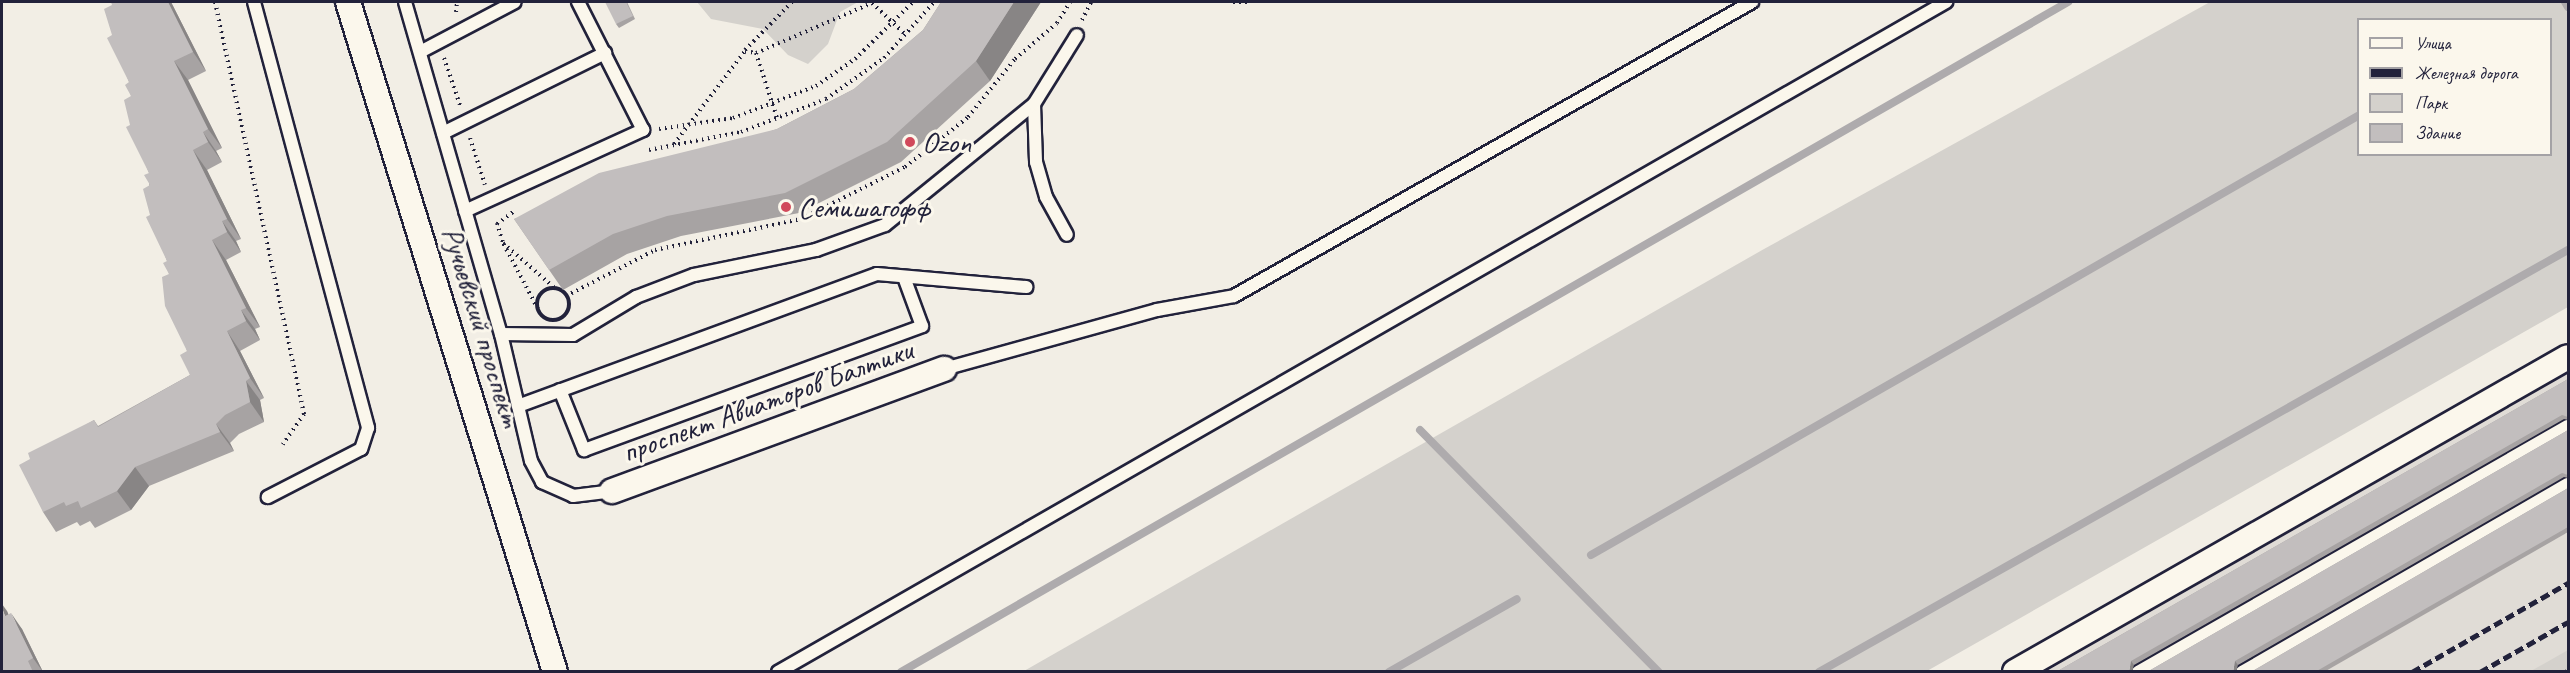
<!DOCTYPE html>
<meta charset="utf-8">
<style>
body{margin:0}
#map{position:relative;width:2570px;height:673px;overflow:hidden;background:#f2eee5;font-family:Caveat,sans-serif}
div>[style]{position:absolute}
[style*='--x']{left:calc(var(--x)*1px);top:calc(var(--y)*1px);width:calc(var(--w)*1px);rotate:calc(var(--a)*1deg)}
.built>*{inset:0;background:#e0dcd6}
.green>*{inset:0;background:#d4d1cc}
.stream>*{height:8px;margin:-4px;padding:0 4px;transform-origin:4px;border-radius:4px;background:#aeabad}
.path>*{height:4px;margin-top:-2px;transform-origin:0;background:repeating-linear-gradient(90deg,#22223b 0 1.5px,transparent 0 6px)}
.path>.ring{margin:-2px;padding:0;box-sizing:content-box;background:none;border:4px solid #22223b;border-radius:50%}
.roads{filter:drop-shadow(2px 0 #22223b) drop-shadow(-2px 0 #22223b) drop-shadow(0 2px #22223b) drop-shadow(0 -2px #22223b)}
.service>*{height:12px;margin:-6px;padding:0 6px;transform-origin:6px;border-radius:6px;background:#fbf7ec}
.minor>*{height:24px;margin:-12px;padding:0 12px;transform-origin:12px;border-radius:12px;background:#fbf7ec}
.rail>*{height:4.5px;margin-top:-2.25px;transform-origin:0;background:repeating-linear-gradient(90deg,#22223b 0 9px,transparent 0 13.5px)}
.wall>*{inset:0;background:#a7a3a3}
.shaded-wall>*{inset:0;background:#888585}
.building>*{inset:0;background:#c2bebe}
.dots>*{width:16px;height:16px;translate:-50% -50%;box-sizing:border-box;border:3px solid #fbf7ec;border-radius:50%}
span{translate:-50% -50%;white-space:nowrap;text-align:center;line-height:1.15;-webkit-text-stroke:6px #fbf7ec;paint-order:stroke}
.poi-label{font-size:30px;color:#22223b}
.left{translate:0 -50%;text-align:left}
.street-label{font-size:30px;color:#22223b}
.frame{position:absolute;inset:0;border:3px solid #22223b;pointer-events:none}
.legend{position:absolute;left:2357px;top:18px;width:195px;height:138px;box-sizing:border-box;background:#fbf7ec;border:2px solid #a4a2a5;margin:0;padding:8px 10px;list-style:none;font-size:18px;color:#22223b}
.legend li{display:flex;align-items:center;gap:12px;height:30px}
.legend b{width:30px;border:2px solid #a4a2a5}
</style>
<div id="map">
<div class="built">
<div style="clip-path:polygon(2568px 373px,2568px 671px,2047px 671px)"></div>
</div>
<div class="green">
<div style="clip-path:polygon(697px 2px,858px 2px,840px 12px,828px 44px,808px 64px,788px 55px,763px 29px,711px 19px)"></div>
<div style="clip-path:polygon(evenodd,2210px 2px,2568px 2px,2568px 307px,1927px 671px,1024px 671px,1764px 249px,2210px 2px,2358px 20px,2550px 20px,2550px 154px,2358px 154px,2358px 20px)"></div>
<div style="clip-path:polygon(2568px 650px,2568px 671px,2531px 671px)"></div>
</div>
<div class="stream">
<div style="--x:2565;--y:2;--w:6;--a:59"></div>
<div style="--x:1420;--y:430;--w:340;--a:45.4"></div>
<div style="--x:1591;--y:555;--w:884;--a:-29.79"></div>
<div style="--x:901;--y:672;--w:1346;--a:-29.86"></div>
<div style="--x:1389;--y:672;--w:147;--a:-29.7"></div>
<div style="--x:1819;--y:672;--w:860;--a:-29.4"></div>
</div>
<div class="path">
<div style="--x:215;--y:2;--w:422;--a:77.8"></div>
<div style="--x:304;--y:414;--w:37;--a:125"></div>
<div style="--x:1233;--y:2;--w:14;--a:0"></div>
<div style="--x:456;--y:12;--w:10;--a:-84"></div>
<div style="--x:1082;--y:20;--w:20;--a:-63"></div>
<div style="--x:745;--y:50;--w:67;--a:-45.6"></div>
<div style="--x:756;--y:53;--w:71;--a:72.1"></div>
<div style="--x:444;--y:58;--w:50;--a:71.2"></div>
<div style="--x:659;--y:129;--w:75;--a:-8.5"></div>
<div style="--x:733;--y:118;--w:89;--a:-21.1"></div>
<div style="--x:816;--y:86;--w:47;--a:-34.7"></div>
<div style="--x:855;--y:59;--w:81;--a:-44.5"></div>
<div style="--x:470;--y:138;--w:49;--a:72.3"></div>
<div style="--x:674;--y:144;--w:117;--a:-52.6"></div>
<div style="--x:745;--y:51;--w:11;--a:10"></div>
<div style="--x:756;--y:53;--w:126;--a:-23.3"></div>
<div style="--x:872;--y:3;--w:47;--a:43.3"></div>
<div style="--x:649;--y:150;--w:94;--a:-11.1"></div>
<div style="--x:741;--y:132;--w:91;--a:-21.2"></div>
<div style="--x:826;--y:99;--w:71;--a:-35.3"></div>
<div style="--x:884;--y:58;--w:75;--a:-48.2"></div>
<div style="--x:497;--y:223;--w:21;--a:73"></div>
<div style="--x:497;--y:224;--w:21;--a:-37"></div>
<div class="ring" style="left:537px;top:288px;width:28px;height:28px"></div>
<div style="--x:566;--y:296;--w:100;--a:-27.3"></div>
<div style="--x:655;--y:250;--w:149;--a:-12"></div>
<div style="--x:801;--y:219;--w:116;--a:-26.6"></div>
<div style="--x:905;--y:167;--w:80;--a:-38.4"></div>
<div style="--x:968;--y:117;--w:75;--a:-51"></div>
<div style="--x:1015;--y:59;--w:55;--a:-40.6"></div>
<div style="--x:1057;--y:23;--w:25;--a:-58"></div>
<div style="--x:538;--y:309;--w:75;--a:-117.9"></div>
<div style="--x:503;--y:243;--w:70;--a:41"></div>
<div style="--x:2566;--y:672;--w:3;--a:-45"></div>
</div>
<div class="roads">
<div class="service">
<div style="--x:254;--y:2;--w:441;--a:75"></div>
<div style="--x:368;--y:428;--w:22;--a:108"></div>
<div style="--x:361;--y:449;--w:105;--a:152.7"></div>
<div style="--x:405;--y:2;--w:346;--a:73.9"></div>
<div style="--x:501;--y:334;--w:130;--a:76.7"></div>
<div style="--x:531;--y:461;--w:24;--a:62"></div>
<div style="--x:542;--y:482;--w:34;--a:24"></div>
<div style="--x:573;--y:496;--w:39;--a:-7"></div>
<div style="--x:420;--y:52;--w:107;--a:-27.8"></div>
<div style="--x:1034;--y:104;--w:58;--a:88"></div>
<div style="--x:1036;--y:162;--w:36;--a:74"></div>
<div style="--x:1046;--y:197;--w:43;--a:61.1"></div>
<div style="--x:443;--y:133;--w:181;--a:-26.3"></div>
<div style="--x:465;--y:211;--w:196;--a:-24.5"></div>
<div style="--x:643;--y:130;--w:144;--a:-116.9"></div>
<div style="--x:501;--y:334;--w:72;--a:0.8"></div>
<div style="--x:573;--y:335;--w:74;--a:-31.1"></div>
<div style="--x:636;--y:297;--w:62;--a:-20.8"></div>
<div style="--x:694;--y:275;--w:125;--a:-11.6"></div>
<div style="--x:816;--y:250;--w:73;--a:-19.9"></div>
<div style="--x:885;--y:225;--w:192;--a:-39.1"></div>
<div style="--x:1034;--y:104;--w:81;--a:-58.1"></div>
<div style="--x:944;--y:369;--w:221;--a:-15.5"></div>
<div style="--x:1157;--y:310;--w:78;--a:-10.3"></div>
<div style="--x:1234;--y:296;--w:596;--a:-29.58"></div>
<div style="--x:560;--y:390;--w:65;--a:68.2"></div>
<div style="--x:584;--y:450;--w:360;--a:-20.1"></div>
<div style="--x:922;--y:326;--w:52;--a:-110.2"></div>
<div style="--x:518;--y:406;--w:382;--a:-20.2"></div>
<div style="--x:877;--y:274;--w:150;--a:5"></div>
<div style="--x:778;--y:672;--w:1347;--a:-29.84"></div>
<div style="--x:2138;--y:672;--w:495;--a:-29.8"></div>
<div style="--x:2242;--y:672;--w:376;--a:-30"></div>
</div>
<div class="minor">
<div style="--x:348;--y:2;--w:701;--a:72.83"></div>
<div style="--x:612;--y:491;--w:354;--a:-20.2"></div>
<div style="--x:2015;--y:672;--w:636;--a:-29.67"></div>
</div>
</div>
<div class="rail">
<div style="--x:2412;--y:672;--w:180;--a:-29.7"></div>
<div style="--x:2480;--y:672;--w:101;--a:-29.6"></div>
</div>
<div class="wall">
<div style="clip-path:polygon(171px 2px,206px 71px,188px 80px,222px 148px,216px 151px,222px 162px,207px 170px,241px 239px,236px 241px,241px 252px,226px 260px,260px 327px,255px 329px,260px 340px,240px 351px,264px 398px,260px 400px,264px 422px,239px 434px,230px 443px,234px 451px,149px 486px,131px 510px,95px 528px,90px 521px,80px 526px,77px 522px,56px 532px,43px 512px,30px 459px,94px 420px,98px 426px,190px 375px,187px 351px,169px 274px,167px 261px,150px 215px,149px 173px,130px 125px,131px 96px,129px 82px,112px 35px,112px 5px)"></div>
<div style="clip-path:polygon(627px 2px,635px 19px,619px 28px,616px 24px)"></div>
<div style="clip-path:polygon(941px 2px,1041px 2px,990px 81px,901px 162px,799px 213px,681px 236px,627px 254px,563px 290px,514px 219px,777px 129px,854px 89px,923px 30px)"></div>
<div style="clip-path:polygon(2568px 379px,2568px 420px,2564px 419px,2134px 665px,2056px 672px)"></div>
<div style="clip-path:polygon(2568px 430px,2568px 478px,2564px 477px,2238px 665px,2147px 672px)"></div>
<div style="clip-path:polygon(2568px 488px,2568px 532px,2324px 672px,2251px 672px)"></div>
<div style="clip-path:polygon(7px 611px,8px 615px,22px 629px,43px 672px,2px 672px)"></div>
</div>
<div class="shaded-wall">
<div style="clip-path:polygon(168px 2px,171px 2px,206px 71px,193px 52px)"></div>
<div style="clip-path:polygon(1014px 2px,1041px 2px,990px 81px,976px 61px)"></div>
<div style="clip-path:polygon(174px 61px,188px 80px,222px 148px,208px 129px)"></div>
<div style="clip-path:polygon(203px 132px,216px 151px,222px 162px,208px 142px)"></div>
<div style="clip-path:polygon(193px 150px,207px 170px,241px 239px,227px 219px)"></div>
<div style="clip-path:polygon(222px 221px,236px 241px,241px 252px,227px 232px)"></div>
<div style="clip-path:polygon(212px 240px,226px 260px,260px 327px,246px 308px)"></div>
<div style="clip-path:polygon(241px 310px,255px 329px,260px 340px,246px 321px)"></div>
<div style="clip-path:polygon(227px 331px,240px 351px,264px 398px,250px 378px)"></div>
<div style="clip-path:polygon(246px 381px,260px 400px,264px 422px,250px 402px)"></div>
<div style="clip-path:polygon(216px 424px,230px 443px,234px 451px,220px 432px)"></div>
<div style="clip-path:polygon(135px 467px,149px 486px,131px 510px,117px 491px)"></div>
<div style="clip-path:polygon(2px 604px,7px 611px,16px 632px,5px 616px,2px 608px)"></div>
<div style="clip-path:polygon(11px 613px,22px 629px,43px 672px,33px 658px)"></div>
<div style="clip-path:polygon(2131px 661px,2134px 665px,2132px 672px,2129px 672px)"></div>
<div style="clip-path:polygon(2235px 661px,2238px 665px,2236px 672px,2233px 672px)"></div>
</div>
<div class="building">
<div style="clip-path:polygon(111px 2px,168px 2px,193px 52px,174px 61px,208px 129px,203px 132px,208px 142px,193px 150px,227px 219px,222px 221px,227px 232px,212px 240px,246px 308px,241px 310px,246px 321px,227px 331px,250px 378px,246px 381px,250px 402px,225px 415px,216px 424px,220px 432px,135px 467px,117px 491px,81px 508px,78px 501px,66px 506px,64px 502px,43px 512px,19px 465px,30px 459px,28px 453px,94px 420px,98px 427px,190px 375px,180px 355px,187px 351px,165px 306px,162px 277px,169px 274px,163px 263px,167px 261px,146px 217px,150px 215px,143px 189px,150px 185px,144px 175px,149px 173px,126px 127px,130px 125px,124px 100px,131px 96px,125px 85px,129px 82px,107px 38px,112px 35px,104px 9px,112px 5px)"></div>
<div style="clip-path:polygon(605px 2px,626px 2px,633px 16px,616px 24px)"></div>
<div style="clip-path:polygon(941px 2px,1014px 2px,976px 61px,887px 142px,785px 193px,667px 216px,613px 234px,549px 270px,514px 219px,599px 173px,777px 129px,854px 89px,923px 30px)"></div>
<div style="clip-path:polygon(2568px 379px,2568px 417px,2562px 415px,2131px 661px,2129px 672px,2056px 672px)"></div>
<div style="clip-path:polygon(2568px 430px,2568px 475px,2562px 473px,2235px 661px,2233px 672px,2147px 672px)"></div>
<div style="clip-path:polygon(2568px 488px,2568px 527px,2315px 672px,2251px 672px)"></div>
<div style="clip-path:polygon(2px 608px,5px 616px,11px 613px,33px 658px,28px 661px,33px 672px,2px 672px)"></div>
</div>
<div class="dots">
<div style="left:910px;top:142px;background:#d1495b"></div>
<div style="left:786px;top:207px;background:#d1495b"></div>
</div>
<div class="poi-label">
<span class="left" style="left:922px;top:142px">Ozon</span>
<span class="left" style="left:798px;top:207px">Семишагофф</span>
</div>
<div class="street-label">
<span style="left:482px;top:327px;rotate:73deg">Ручьевский проспект</span>
<span style="left:767px;top:401px;rotate:-20deg">проспект Авиаторов Балтики</span>
</div>
<div class="frame"></div>
<ul class="legend">
<li><b style="height:8px;background:#fbf7ec"></b>Улица</li>
<li><b style="height:8px;background:#22223b"></b>Железная дорога</li>
<li><b style="height:16px;background:#d4d1cc"></b>Парк</li>
<li><b style="height:16px;background:#c2bebe"></b>Здание</li>
</ul>
</div>
